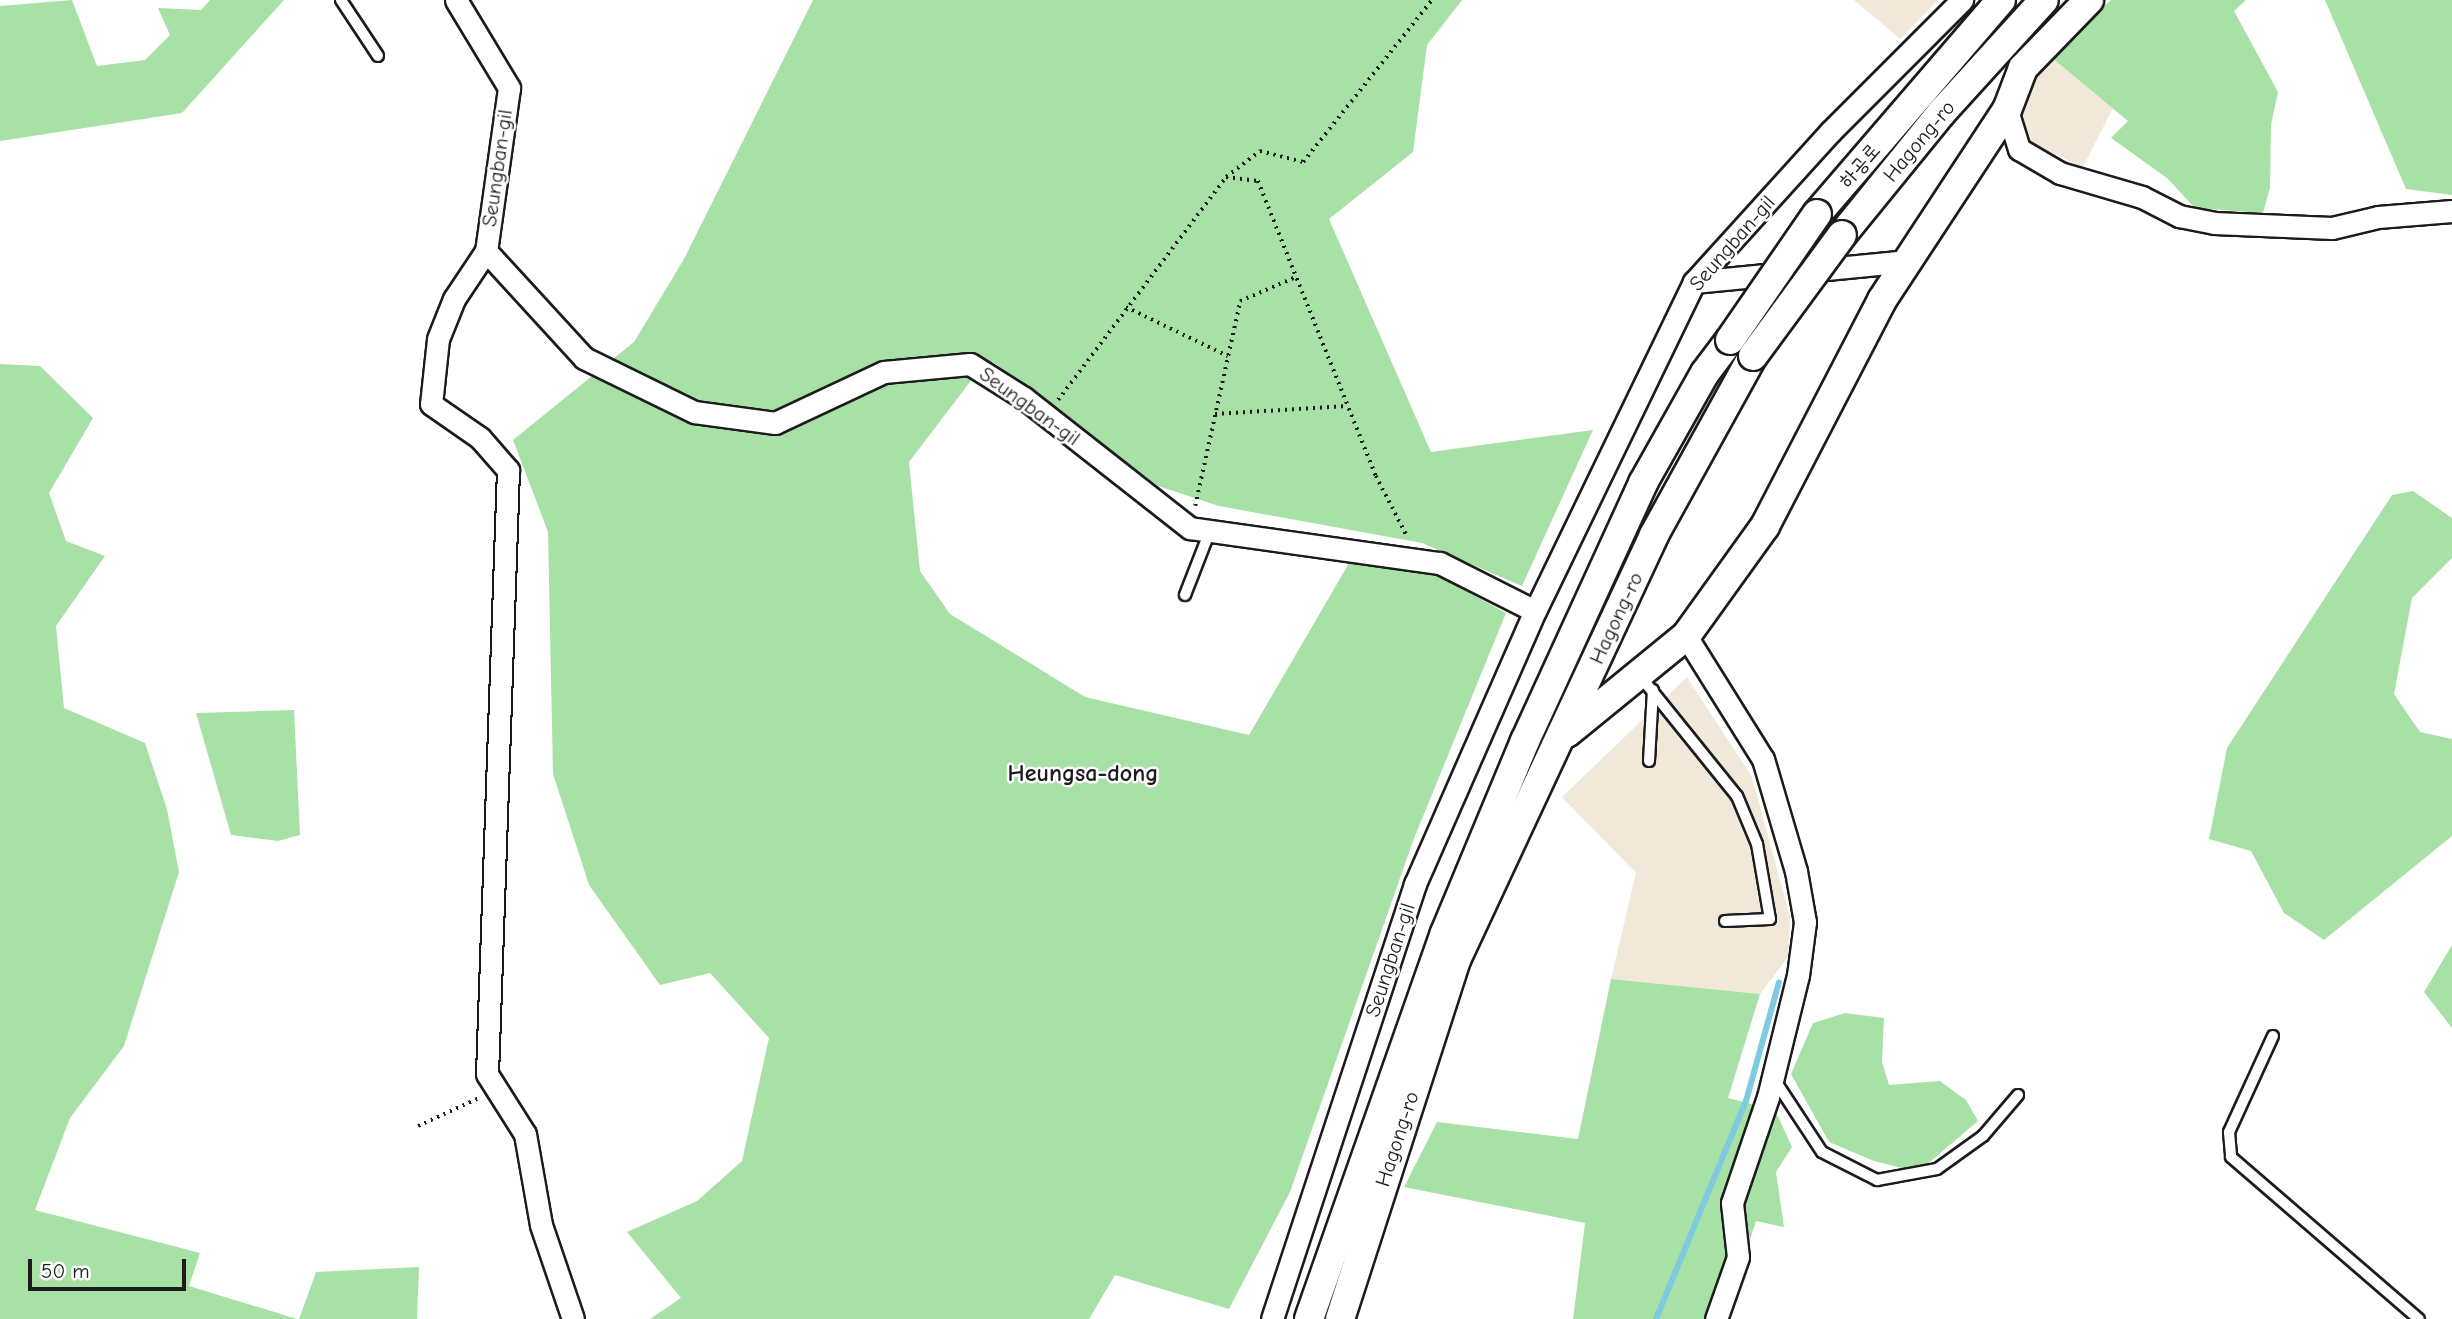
<!DOCTYPE html>
<meta charset="utf-8">
<style>
body{margin:0}
#map{position:relative;width:2452px;height:1319px;overflow:hidden;background:#fff;font-family:"Comic Neue","Poor Story",sans-serif}
div>[style]{position:absolute}
[style*='--x']{left:calc(var(--x)*1px);top:calc(var(--y)*1px);width:calc(var(--w)*1px);rotate:calc(var(--a)*1deg)}
.built>*{inset:0;background:#f2e8da}
.green>*{inset:0;background:#a8e1a5}
.stream>*{height:6px;margin:-3px;padding:0 3px;transform-origin:3px;border-radius:3px;background:#80cae0}
.path>*{height:3.5px;margin-top:-1.75px;transform-origin:0;background:repeating-linear-gradient(90deg,#1c1c1c 0 2px,transparent 0 7px)}
.roads{filter:drop-shadow(2px 0 #1c1c1c) drop-shadow(-2px 0 #1c1c1c) drop-shadow(0 2px #1c1c1c) drop-shadow(0 -2px #1c1c1c)}
.lane>*{height:10px;margin:-5px;padding:0 5px;transform-origin:5px;border-radius:5px;background:#fff}
.street>*{height:21px;margin:-10.5px;padding:0 10.5px;transform-origin:10.5px;border-radius:10.5px;background:#fff}
.secondary>*{height:28px;margin:-14px;padding:0 14px;transform-origin:14px;border-radius:14px;background:#fff}
.bridges{filter:drop-shadow(2px 0 #1c1c1c) drop-shadow(-2px 0 #1c1c1c) drop-shadow(0 2px #1c1c1c) drop-shadow(0 -2px #1c1c1c)}
.secondary-bridge>*{height:28px;margin:-14px;padding:0 14px;transform-origin:14px;border-radius:14px;background:#fff}
span{translate:-50% -50%;white-space:nowrap;text-align:center;line-height:1.15;-webkit-text-stroke:5px #fff;paint-order:stroke}
.street-label{font-size:21px;color:#1c1c1c}
.quarter-label{font-size:24px;color:#1c1c1c;font-weight:700}
.scale{position:absolute;left:28px;top:1259px;width:158px;height:32px;box-sizing:border-box;border:4px solid #1c1c1c;border-top:0;padding-left:9px;font-size:21px;line-height:24px;white-space:nowrap;color:#1c1c1c;-webkit-text-stroke:5px #fff;paint-order:stroke}
</style>
<div id="map">
<div class="built">
<div style="clip-path:polygon(1854px 0,1938px 0,1900px 39px)"></div>
<div style="clip-path:polygon(2051px 57px,2113px 108px,2083px 167px,2026px 141px,2017px 110px,2029px 78px)"></div>
<div style="clip-path:polygon(1687px 677px,1752px 777px,1790px 917px,1788px 957px,1760px 994px,1611px 979px,1636px 873px,1562px 797px)"></div>
</div>
<div class="green">
<div style="clip-path:polygon(72px 0,97px 66px,145px 60px,170px 35px,158px 8px,201px 10px,210px 0,284px 0,182px 113px,0 141px,0 6px)"></div>
<div style="clip-path:polygon(813px 0,1462px 0,1427px 45px,1413px 152px,1329px 219px,1431px 452px,1593px 430px,1522px 586px,1422px 543px,1219px 506px,1158px 486px,993px 362px,973px 378px,909px 462px,920px 571px,950px 614px,1085px 697px,1249px 735px,1352px 558px,1429px 571px,1506px 613px,1413px 841px,1290px 1192px,1229px 1309px,1115px 1275px,1089px 1319px,650px 1319px,681px 1298px,627px 1232px,697px 1201px,742px 1161px,769px 1038px,710px 973px,660px 985px,589px 885px,553px 774px,548px 532px,513px 440px,634px 342px,684px 259px)"></div>
<div style="clip-path:polygon(2111px 0,2246px 0,2234px 11px,2278px 92px,2271px 125px,2270px 188px,2263px 213px,2195px 208px,2167px 178px,2111px 138px,2128px 121px,2051px 57px)"></div>
<div style="clip-path:polygon(2325px 0,2452px 0,2452px 195px,2406px 189px)"></div>
<div style="clip-path:polygon(0 364px,40px 366px,93px 418px,49px 493px,66px 541px,105px 556px,56px 626px,64px 708px,145px 743px,167px 809px,179px 872px,124px 1046px,70px 1118px,35px 1210px,200px 1253px,189px 1286px,297px 1319px,0 1319px)"></div>
<div style="clip-path:polygon(2413px 491px,2452px 518px,2452px 558px,2412px 598px,2394px 694px,2420px 732px,2452px 739px,2452px 836px,2324px 940px,2284px 913px,2251px 851px,2209px 839px,2227px 748px,2392px 495px)"></div>
<div style="clip-path:polygon(294px 710px,300px 835px,278px 841px,231px 835px,196px 713px)"></div>
<div style="clip-path:polygon(2452px 945px,2452px 1028px,2424px 992px)"></div>
<div style="clip-path:polygon(1611px 979px,1760px 994px,1728px 1098px,1775px 1110px,1792px 1147px,1776px 1172px,1784px 1227px,1756px 1221px,1725px 1319px,1573px 1319px,1585px 1223px,1404px 1187px,1437px 1122px,1578px 1139px)"></div>
<div style="clip-path:polygon(1845px 1013px,1884px 1018px,1882px 1062px,1889px 1085px,1940px 1081px,1966px 1100px,1978px 1121px,1918px 1172px,1874px 1161px,1829px 1142px,1791px 1074px,1813px 1023px)"></div>
<div style="clip-path:polygon(419px 1267px,417px 1319px,299px 1319px,316px 1272px)"></div>
</div>
<div class="stream">
<div style="--x:1656;--y:1319;--w:236;--a:-67.6"></div>
<div style="--x:1746;--y:1101;--w:123;--a:-74.5"></div>
</div>
<div class="path">
<div style="--x:1226;--y:177;--w:32;--a:7"></div>
<div style="--x:1258;--y:181;--w:318;--a:68.2"></div>
<div style="--x:1376;--y:476;--w:68;--a:62.7"></div>
<div style="--x:1126;--y:307;--w:113;--a:25.7"></div>
<div style="--x:1058;--y:400;--w:279;--a:-53"></div>
<div style="--x:1226;--y:177;--w:43;--a:-37.4"></div>
<div style="--x:1260;--y:151;--w:44;--a:14.3"></div>
<div style="--x:1303;--y:162;--w:207;--a:-51.5"></div>
<div style="--x:1215;--y:414;--w:132;--a:-3.5"></div>
<div style="--x:1195;--y:506;--w:210;--a:-77.6"></div>
<div style="--x:1240;--y:301;--w:61;--a:-23.2"></div>
<div style="--x:418;--y:1126;--w:67;--a:-24.7"></div>
</div>
<div class="roads">
<div class="lane">
<div style="--x:341;--y:0;--w:67;--a:56.5"></div>
<div style="--x:1185;--y:595;--w:69;--a:-68.7"></div>
<div style="--x:1640;--y:676;--w:154;--a:51.1"></div>
<div style="--x:1737;--y:796;--w:52;--a:67.4"></div>
<div style="--x:1757;--y:844;--w:76;--a:80.2"></div>
<div style="--x:1770;--y:919;--w:45;--a:177.5"></div>
<div style="--x:1649;--y:761;--w:71;--a:-86.8"></div>
<div style="--x:2273;--y:1036;--w:106;--a:114.6"></div>
<div style="--x:2229;--y:1132;--w:25;--a:85"></div>
<div style="--x:2231;--y:1157;--w:248;--a:40.8"></div>
<div style="--x:1774;--y:1079;--w:87;--a:56.7"></div>
<div style="--x:1822;--y:1152;--w:62;--a:27"></div>
<div style="--x:1877;--y:1180;--w:61;--a:-10.4"></div>
<div style="--x:1937;--y:1169;--w:57;--a:-35.7"></div>
<div style="--x:1983;--y:1136;--w:54;--a:-49.5"></div>
</div>
<div class="street">
<div style="--x:456;--y:0;--w:103;--a:58.9"></div>
<div style="--x:509;--y:88;--w:165;--a:98"></div>
<div style="--x:486;--y:251;--w:145;--a:47.5"></div>
<div style="--x:584;--y:358;--w:123;--a:26.1"></div>
<div style="--x:694;--y:412;--w:82;--a:7.7"></div>
<div style="--x:775;--y:423;--w:120;--a:-25.1"></div>
<div style="--x:884;--y:372;--w:86;--a:-5.3"></div>
<div style="--x:970;--y:364;--w:64;--a:32.2"></div>
<div style="--x:1024;--y:398;--w:211;--a:38.1"></div>
<div style="--x:1190;--y:528;--w:252;--a:8"></div>
<div style="--x:1440;--y:563;--w:106;--a:26.8"></div>
<div style="--x:2007;--y:110;--w:41;--a:72.9"></div>
<div style="--x:2019;--y:149;--w:48;--a:30.3"></div>
<div style="--x:2060;--y:173;--w:85;--a:16.3"></div>
<div style="--x:2142;--y:197;--w:42;--a:27.2"></div>
<div style="--x:2179;--y:216;--w:36;--a:11"></div>
<div style="--x:2214;--y:223;--w:118;--a:2.4"></div>
<div style="--x:2332;--y:228;--w:47;--a:-13.4"></div>
<div style="--x:2378;--y:217;--w:74;--a:-4.6"></div>
<div style="--x:486;--y:251;--w:58;--a:123.7"></div>
<div style="--x:454;--y:299;--w:43;--a:111.8"></div>
<div style="--x:438;--y:339;--w:65;--a:96.1"></div>
<div style="--x:431;--y:404;--w:60;--a:34.8"></div>
<div style="--x:480;--y:438;--w:43;--a:48.8"></div>
<div style="--x:508;--y:470;--w:604;--a:91.99"></div>
<div style="--x:487;--y:1074;--w:71;--a:57.7"></div>
<div style="--x:525;--y:1134;--w:92;--a:80"></div>
<div style="--x:541;--y:1225;--w:99;--a:71.2"></div>
<div style="--x:1694;--y:282;--w:215;--a:-5.6"></div>
<div style="--x:1686;--y:636;--w:145;--a:58"></div>
<div style="--x:1763;--y:759;--w:117;--a:73.6"></div>
<div style="--x:1796;--y:871;--w:52;--a:80"></div>
<div style="--x:1805;--y:922;--w:53;--a:97.5"></div>
<div style="--x:1798;--y:975;--w:126;--a:103.8"></div>
<div style="--x:1768;--y:1097;--w:112;--a:108.8"></div>
<div style="--x:1732;--y:1203;--w:54;--a:83.7"></div>
<div style="--x:1738;--y:1257;--w:66;--a:109.5"></div>
<div style="--x:1272;--y:1319;--w:458;--a:-71.8"></div>
<div style="--x:1415;--y:884;--w:298;--a:-66.3"></div>
<div style="--x:1535;--y:611;--w:365;--a:-64.2"></div>
<div style="--x:1694;--y:282;--w:202;--a:-47.8"></div>
<div style="--x:1830;--y:132;--w:187;--a:-45"></div>
</div>
<div class="secondary">
<div style="--x:1817;--y:214;--w:282;--a:-49.3"></div>
<div style="--x:1842;--y:235;--w:159;--a:-50.9"></div>
<div style="--x:1942;--y:112;--w:151;--a:-47.7"></div>
<div style="--x:1567;--y:733;--w:154;--a:-39.2"></div>
<div style="--x:1686;--y:636;--w:135;--a:-54.3"></div>
<div style="--x:1765;--y:526;--w:254;--a:-62.6"></div>
<div style="--x:1882;--y:300;--w:227;--a:-56.7"></div>
<div style="--x:2007;--y:110;--w:45;--a:-69.1"></div>
<div style="--x:2023;--y:68;--w:95;--a:-45.9"></div>
<div style="--x:1309;--y:1319;--w:409;--a:-70.6"></div>
<div style="--x:1445;--y:933;--w:208;--a:-67.4"></div>
<div style="--x:1525;--y:741;--w:284;--a:-65.4"></div>
<div style="--x:1643;--y:483;--w:126;--a:-60.6"></div>
<div style="--x:1705;--y:373;--w:41;--a:-52.9"></div>
<div style="--x:1340;--y:1319;--w:377;--a:-72.1"></div>
<div style="--x:1456;--y:960;--w:469;--a:-65"></div>
<div style="--x:1654;--y:535;--w:205;--a:-61.1"></div>
</div>
</div>
<div class="bridges">
<div class="secondary-bridge">
<div style="--x:1730;--y:340;--w:153;--a:-55.4"></div>
<div style="--x:1753;--y:356;--w:150;--a:-53.7"></div>
</div>
</div>
<div class="street-label">
<span style="left:1919px;top:141px;rotate:-50deg">Hagong-ro</span>
<span style="left:1859px;top:165px;rotate:-49deg">하공로</span>
<span style="left:497px;top:168px;rotate:-82deg">Seungban-gil</span>
<span style="left:1732px;top:243px;rotate:-49deg">Seungban-gil</span>
<span style="left:1030px;top:406px;rotate:36deg">Seungban-gil</span>
<span style="left:1616px;top:618px;rotate:-65deg">Hagong-ro</span>
<span style="left:1390px;top:960px;rotate:-72deg">Seungban-gil</span>
<span style="left:1397px;top:1139px;rotate:-72deg">Hagong-ro</span>
</div>
<div class="quarter-label">
<span style="left:1083px;top:774px">Heungsa-dong</span>
</div>
<div class="scale">50 m</div>
</div>
